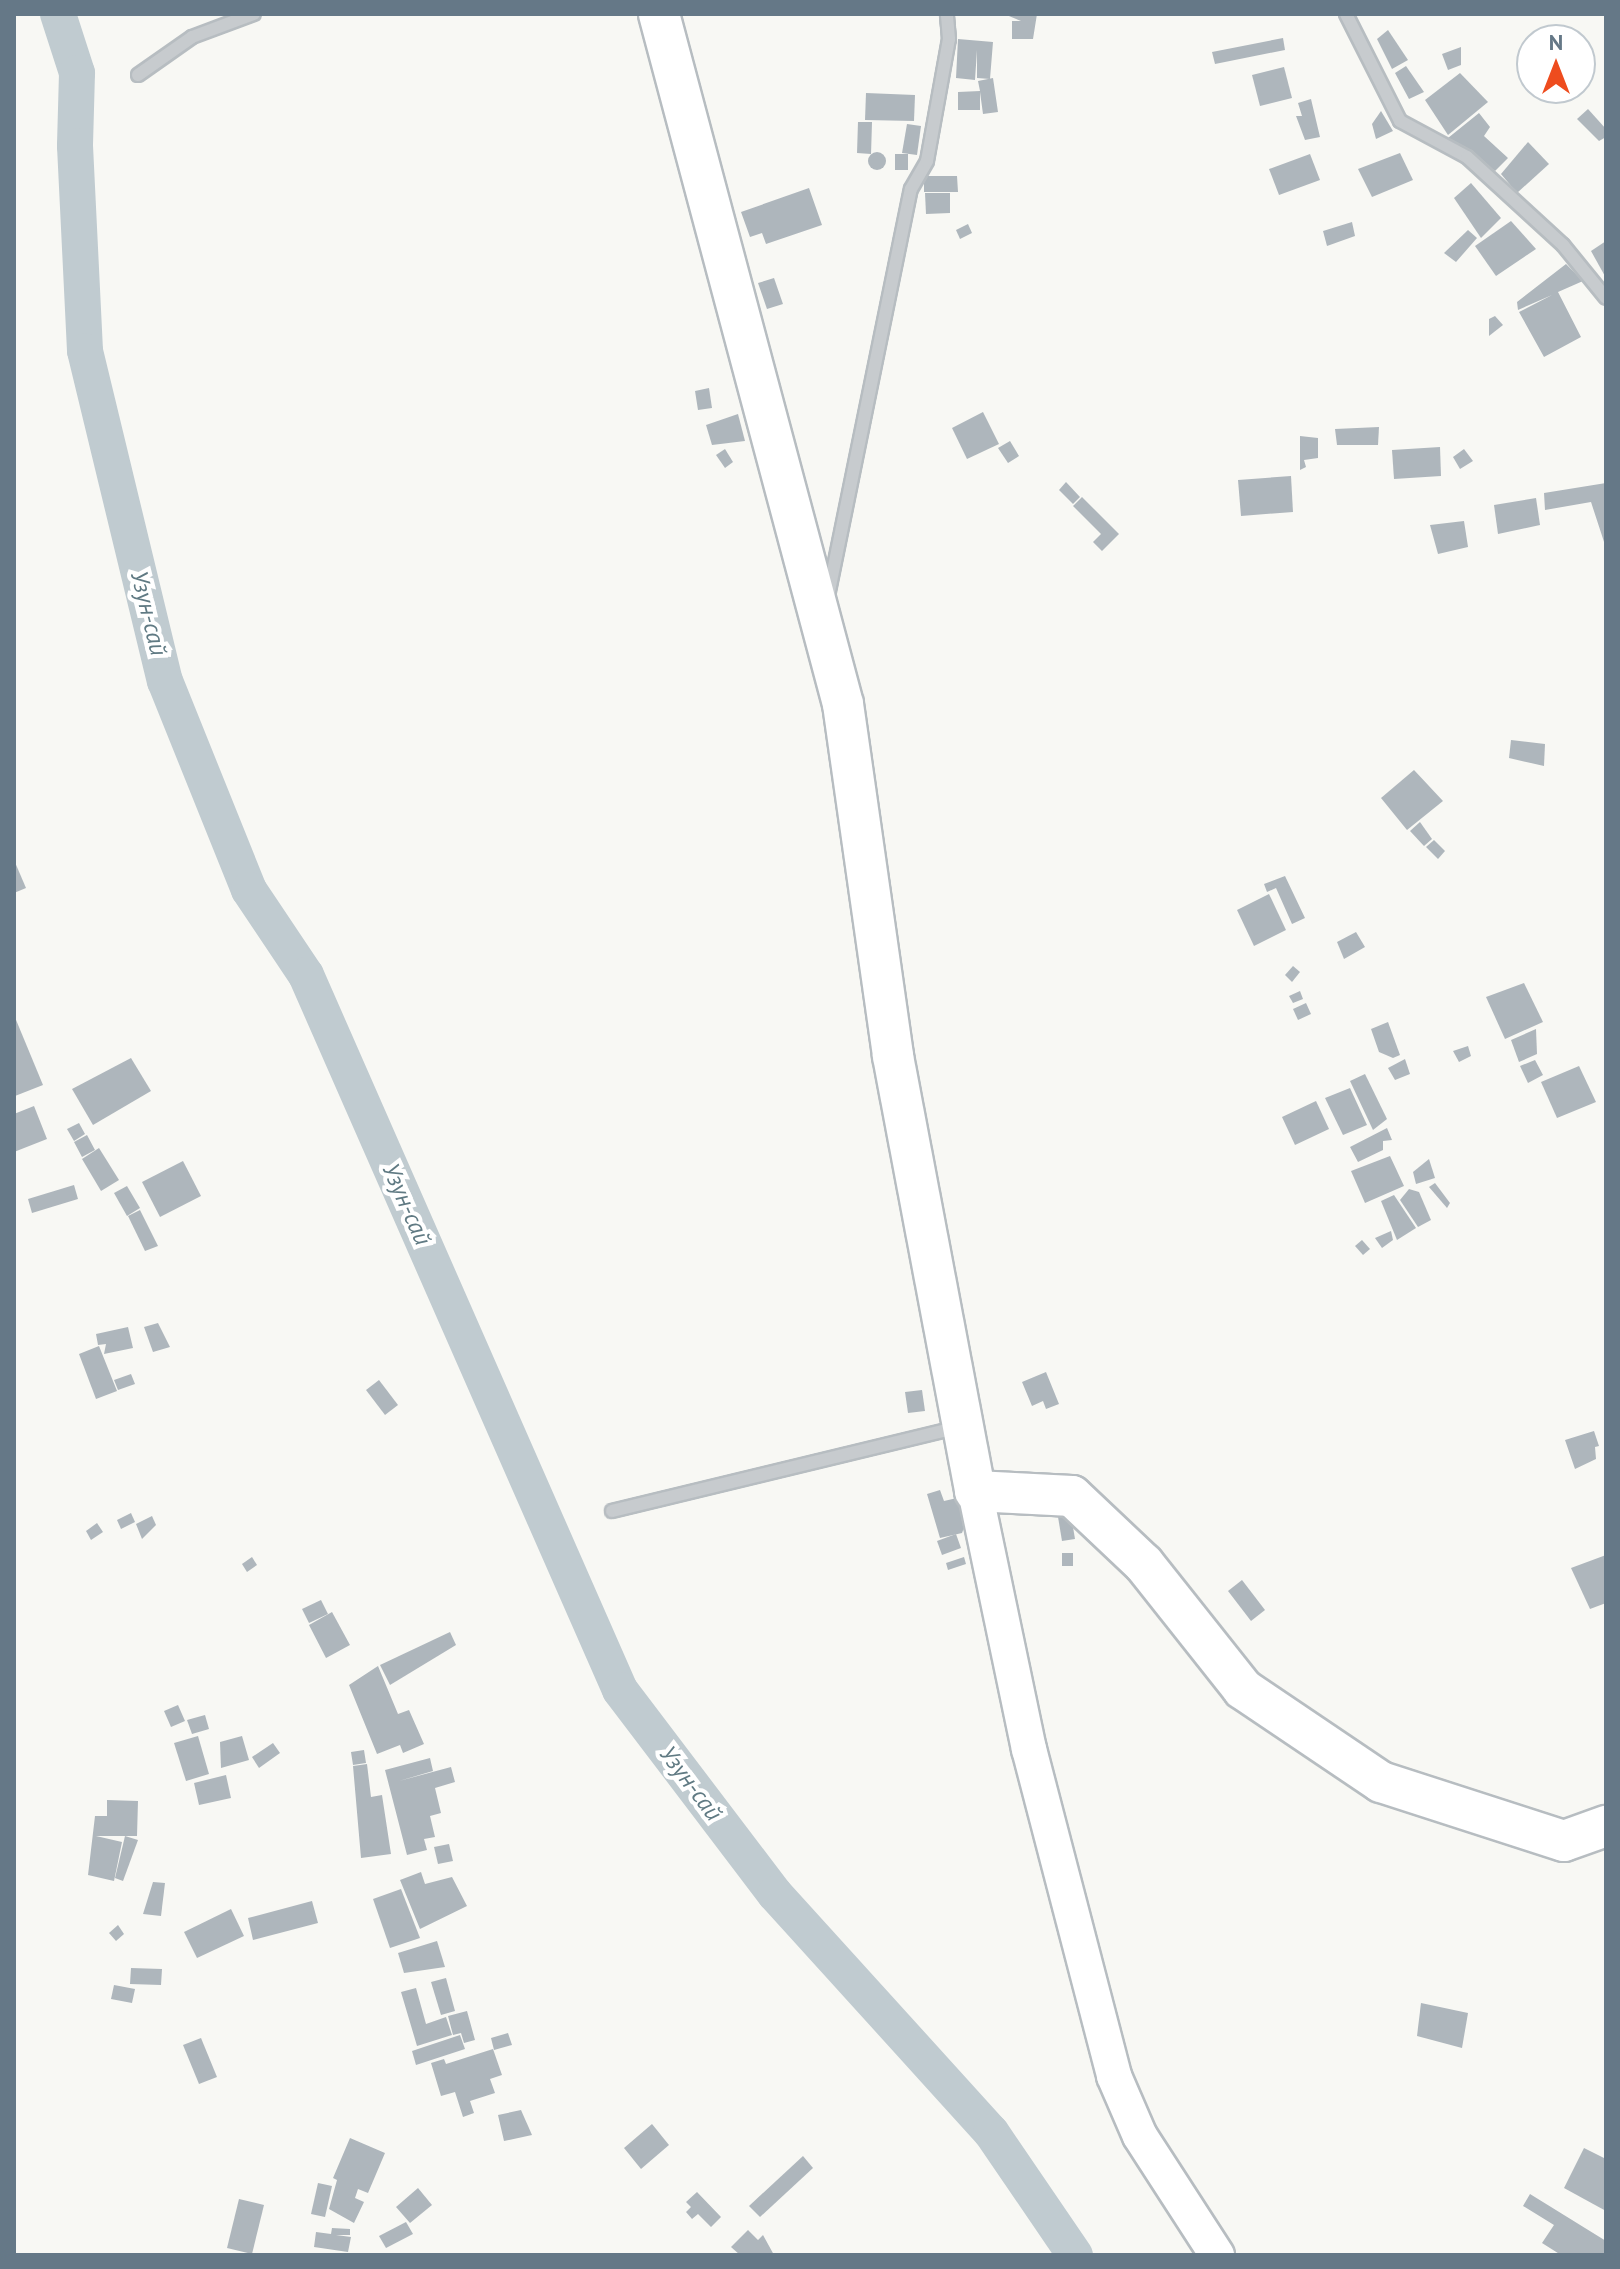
<!DOCTYPE html>
<meta charset="utf-8">
<style>
body{margin:0}
#map{position:relative;width:1620px;height:2269px;overflow:hidden;background:#f8f8f4;font-family:"PT Sans",sans-serif}
div>[style]{position:absolute}
[style*='--x']{left:calc(var(--x)*1px);top:calc(var(--y)*1px);width:calc(var(--w)*1px);rotate:calc(var(--a)*1deg)}
.river>*{height:36px;margin:-18px;padding:0 18px;transform-origin:18px;border-radius:18px;background:#c0cbd0}
.building>*{inset:0;background:#aeb6bc}
.round{border-radius:50%}
.roads{filter:drop-shadow(2px 0 #b7bdc1) drop-shadow(-2px 0 #b7bdc1) drop-shadow(0 2px #b7bdc1) drop-shadow(0 -2px #b7bdc1)}
.service>*{height:12px;margin:-6px;padding:0 6px;transform-origin:6px;border-radius:6px;background:#c7cbce}
.secondary>*{height:34px;margin:-17px;padding:0 17px;transform-origin:17px;border-radius:17px;background:#fff}
.trunk>*{height:40px;margin:-20px;padding:0 20px;transform-origin:20px;border-radius:20px;background:#fff}
span{translate:-50% -50%;white-space:nowrap;text-align:center;line-height:1.15;-webkit-text-stroke:8px #fff;paint-order:stroke}
.water-label{font-size:24px;color:#607a83;font-style:italic}
.frame{position:absolute;inset:0;border:16px solid #657887;pointer-events:none}
.north{position:absolute;left:1516px;top:24px;width:80px;height:80px;box-sizing:border-box;background:#fff;border:2px solid #c1c9cf;border-radius:50%;rotate:0deg;font-size:22px;font-weight:700;line-height:32px;text-align:center;color:#657887}
.north::after{content:'';display:block;margin:auto;width:28px;height:36px;background:#ee4c1e;clip-path:polygon(50% 0,100% 100%,50% 72%,0 100%)}
</style>
<div id="map">
<div class="river">
<div style="--x:58;--y:14;--w:62;--a:72.1"></div>
<div style="--x:77;--y:73;--w:73;--a:91.6"></div>
<div style="--x:75;--y:146;--w:205;--a:87.2"></div>
<div style="--x:85;--y:351;--w:340;--a:76.4"></div>
<div style="--x:165;--y:681;--w:225;--a:68.1"></div>
<div style="--x:249;--y:890;--w:102;--a:56.2"></div>
<div style="--x:306;--y:975;--w:781;--a:66.29"></div>
<div style="--x:620;--y:1690;--w:256;--a:52.8"></div>
<div style="--x:775;--y:1894;--w:321;--a:47.8"></div>
<div style="--x:991;--y:2132;--w:149;--a:55.7"></div>
</div>
<div class="building">
<div style="clip-path:polygon(1004px 14px,1037px 14px,1033px 39px,1012px 39px,1012px 21px,1021px 21px)"></div>
<div style="clip-path:polygon(1388px 30px,1408px 60px,1392px 69px,1377px 39px)"></div>
<div style="clip-path:polygon(1283px 38px,1285px 50px,1215px 64px,1212px 52px)"></div>
<div style="clip-path:polygon(958px 39px,993px 42px,990px 79px,977px 78px,977px 50px,975px 80px,956px 78px)"></div>
<div style="clip-path:polygon(1461px 47px,1461px 65px,1448px 70px,1442px 54px)"></div>
<div style="clip-path:polygon(1406px 66px,1424px 92px,1409px 99px,1395px 73px)"></div>
<div style="clip-path:polygon(1284px 67px,1292px 98px,1260px 106px,1252px 75px)"></div>
<div style="clip-path:polygon(1460px 73px,1488px 102px,1448px 135px,1425px 100px)"></div>
<div style="clip-path:polygon(993px 78px,998px 112px,983px 114px,980px 92px,980px 110px,958px 110px,958px 92px,980px 91px,978px 81px)"></div>
<div style="clip-path:polygon(866px 93px,915px 95px,914px 121px,865px 120px)"></div>
<div style="clip-path:polygon(1311px 99px,1320px 137px,1305px 140px,1296px 116px,1302px 116px,1298px 103px)"></div>
<div style="clip-path:polygon(1588px 109px,1606px 129px,1606px 137px,1599px 141px,1577px 119px)"></div>
<div style="clip-path:polygon(1381px 111px,1393px 131px,1376px 139px,1372px 124px)"></div>
<div style="clip-path:polygon(1479px 113px,1490px 127px,1484px 136px,1508px 158px,1495px 171px,1448px 138px)"></div>
<div style="clip-path:polygon(858px 122px,872px 122px,871px 154px,857px 153px)"></div>
<div style="clip-path:polygon(907px 124px,921px 126px,917px 155px,902px 153px)"></div>
<div style="clip-path:polygon(1528px 142px,1549px 164px,1517px 193px,1501px 174px)"></div>
<div class="round" style="left:868px;top:152px;width:18px;height:18px"></div>
<div style="clip-path:polygon(1400px 153px,1413px 180px,1372px 197px,1358px 169px)"></div>
<div style="clip-path:polygon(895px 154px,908px 154px,908px 170px,895px 170px)"></div>
<div style="clip-path:polygon(1310px 154px,1320px 180px,1279px 195px,1269px 169px)"></div>
<div style="clip-path:polygon(924px 176px,957px 176px,958px 192px,924px 192px)"></div>
<div style="clip-path:polygon(1471px 183px,1501px 218px,1481px 238px,1454px 198px)"></div>
<div style="clip-path:polygon(809px 188px,822px 225px,766px 244px,762px 233px,750px 237px,741px 212px)"></div>
<div style="clip-path:polygon(925px 193px,950px 193px,950px 213px,926px 214px)"></div>
<div style="clip-path:polygon(1511px 221px,1536px 249px,1496px 276px,1475px 246px)"></div>
<div style="clip-path:polygon(1352px 222px,1355px 236px,1327px 246px,1323px 231px)"></div>
<div style="clip-path:polygon(968px 224px,972px 233px,960px 239px,956px 230px)"></div>
<div style="clip-path:polygon(1468px 230px,1477px 238px,1456px 262px,1444px 253px)"></div>
<div style="clip-path:polygon(1606px 241px,1606px 278px,1591px 251px)"></div>
<div style="clip-path:polygon(1566px 264px,1583px 281px,1558px 292px,1581px 337px,1544px 357px,1519px 312px,1552px 295px,1518px 310px,1517px 302px)"></div>
<div style="clip-path:polygon(774px 278px,783px 304px,767px 309px,758px 283px)"></div>
<div style="clip-path:polygon(1495px 316px,1503px 325px,1489px 336px,1489px 319px)"></div>
<div style="clip-path:polygon(709px 388px,712px 408px,698px 410px,695px 391px)"></div>
<div style="clip-path:polygon(983px 412px,999px 444px,967px 459px,952px 428px)"></div>
<div style="clip-path:polygon(738px 414px,745px 441px,712px 445px,706px 425px)"></div>
<div style="clip-path:polygon(1379px 427px,1378px 445px,1337px 445px,1335px 429px)"></div>
<div style="clip-path:polygon(1300px 436px,1318px 438px,1318px 458px,1304px 460px,1306px 467px,1300px 470px)"></div>
<div style="clip-path:polygon(1010px 441px,1019px 456px,1008px 463px,998px 448px)"></div>
<div style="clip-path:polygon(1440px 447px,1441px 476px,1394px 479px,1392px 450px)"></div>
<div style="clip-path:polygon(725px 449px,733px 462px,725px 468px,716px 455px)"></div>
<div style="clip-path:polygon(1464px 449px,1473px 461px,1460px 469px,1453px 457px)"></div>
<div style="clip-path:polygon(1291px 476px,1293px 512px,1241px 516px,1238px 480px)"></div>
<div style="clip-path:polygon(1066px 482px,1080px 497px,1073px 504px,1059px 490px)"></div>
<div style="clip-path:polygon(1606px 483px,1606px 548px,1591px 502px,1545px 510px,1544px 493px)"></div>
<div style="clip-path:polygon(1082px 497px,1119px 534px,1102px 551px,1093px 542px,1101px 534px,1073px 506px)"></div>
<div style="clip-path:polygon(1536px 498px,1540px 525px,1498px 534px,1494px 505px)"></div>
<div style="clip-path:polygon(1464px 521px,1468px 547px,1438px 554px,1430px 525px)"></div>
<div style="clip-path:polygon(1511px 740px,1545px 744px,1544px 766px,1509px 758px)"></div>
<div style="clip-path:polygon(1414px 770px,1443px 801px,1407px 830px,1381px 798px)"></div>
<div style="clip-path:polygon(1420px 822px,1432px 839px,1424px 846px,1410px 831px)"></div>
<div style="clip-path:polygon(1434px 840px,1445px 851px,1438px 859px,1426px 847px)"></div>
<div style="clip-path:polygon(14px 860px,26px 888px,14px 893px)"></div>
<div style="clip-path:polygon(1285px 876px,1305px 918px,1292px 924px,1276px 888px,1267px 892px,1264px 884px)"></div>
<div style="clip-path:polygon(1269px 894px,1286px 930px,1254px 946px,1237px 910px)"></div>
<div style="clip-path:polygon(1356px 932px,1365px 947px,1344px 959px,1337px 942px)"></div>
<div style="clip-path:polygon(1293px 966px,1300px 972px,1292px 982px,1285px 975px)"></div>
<div style="clip-path:polygon(1524px 983px,1543px 1022px,1505px 1039px,1486px 997px)"></div>
<div style="clip-path:polygon(1300px 991px,1303px 999px,1293px 1003px,1289px 996px)"></div>
<div style="clip-path:polygon(1306px 1003px,1311px 1014px,1298px 1020px,1293px 1009px)"></div>
<div style="clip-path:polygon(14px 1015px,43px 1085px,15px 1096px,14px 1094px)"></div>
<div style="clip-path:polygon(1388px 1022px,1400px 1055px,1393px 1058px,1379px 1052px,1371px 1029px)"></div>
<div style="clip-path:polygon(1536px 1029px,1537px 1054px,1519px 1062px,1511px 1040px)"></div>
<div style="clip-path:polygon(1468px 1046px,1471px 1056px,1459px 1062px,1453px 1051px)"></div>
<div style="clip-path:polygon(131px 1058px,151px 1091px,93px 1125px,72px 1089px)"></div>
<div style="clip-path:polygon(1405px 1059px,1410px 1074px,1395px 1080px,1388px 1068px)"></div>
<div style="clip-path:polygon(1535px 1060px,1543px 1075px,1528px 1083px,1520px 1066px)"></div>
<div style="clip-path:polygon(1579px 1066px,1596px 1102px,1557px 1118px,1541px 1082px)"></div>
<div style="clip-path:polygon(1365px 1074px,1387px 1119px,1373px 1130px,1350px 1081px)"></div>
<div style="clip-path:polygon(1350px 1088px,1367px 1125px,1343px 1135px,1325px 1098px)"></div>
<div style="clip-path:polygon(1316px 1101px,1329px 1129px,1295px 1145px,1282px 1117px)"></div>
<div style="clip-path:polygon(34px 1106px,47px 1139px,14px 1152px,14px 1114px)"></div>
<div style="clip-path:polygon(79px 1123px,85px 1134px,74px 1141px,67px 1129px)"></div>
<div style="clip-path:polygon(1387px 1128px,1392px 1140px,1383px 1141px,1383px 1150px,1358px 1162px,1350px 1147px)"></div>
<div style="clip-path:polygon(87px 1135px,95px 1150px,82px 1157px,74px 1142px)"></div>
<div style="clip-path:polygon(99px 1148px,119px 1180px,101px 1191px,82px 1159px)"></div>
<div style="clip-path:polygon(1390px 1156px,1404px 1186px,1365px 1203px,1351px 1171px)"></div>
<div style="clip-path:polygon(1429px 1159px,1435px 1178px,1416px 1184px,1413px 1172px)"></div>
<div style="clip-path:polygon(183px 1161px,201px 1196px,160px 1217px,142px 1182px)"></div>
<div style="clip-path:polygon(1435px 1183px,1450px 1203px,1447px 1208px,1429px 1187px)"></div>
<div style="clip-path:polygon(74px 1185px,78px 1199px,32px 1213px,28px 1199px)"></div>
<div style="clip-path:polygon(127px 1186px,140px 1208px,127px 1216px,114px 1193px)"></div>
<div style="clip-path:polygon(1409px 1189px,1419px 1192px,1431px 1220px,1418px 1227px,1400px 1200px)"></div>
<div style="clip-path:polygon(1394px 1195px,1416px 1228px,1397px 1240px,1381px 1201px)"></div>
<div style="clip-path:polygon(140px 1210px,158px 1246px,145px 1251px,128px 1216px)"></div>
<div style="clip-path:polygon(1391px 1231px,1393px 1240px,1382px 1248px,1375px 1238px)"></div>
<div style="clip-path:polygon(1362px 1240px,1370px 1249px,1363px 1255px,1355px 1246px)"></div>
<div style="clip-path:polygon(158px 1323px,170px 1347px,153px 1352px,144px 1327px)"></div>
<div style="clip-path:polygon(128px 1327px,133px 1348px,104px 1354px,106px 1344px,98px 1345px,96px 1334px)"></div>
<div style="clip-path:polygon(99px 1346px,117px 1391px,96px 1399px,79px 1354px)"></div>
<div style="clip-path:polygon(1046px 1372px,1059px 1404px,1046px 1409px,1043px 1401px,1032px 1406px,1022px 1382px)"></div>
<div style="clip-path:polygon(131px 1374px,135px 1384px,118px 1390px,114px 1380px)"></div>
<div style="clip-path:polygon(379px 1380px,398px 1405px,385px 1415px,366px 1390px)"></div>
<div style="clip-path:polygon(922px 1390px,925px 1411px,908px 1413px,905px 1392px)"></div>
<div style="clip-path:polygon(1594px 1431px,1599px 1446px,1595px 1447px,1596px 1459px,1575px 1469px,1565px 1440px)"></div>
<div style="clip-path:polygon(940px 1490px,944px 1501px,957px 1498px,965px 1525px,962px 1533px,940px 1538px,927px 1494px)"></div>
<div style="clip-path:polygon(131px 1513px,135px 1522px,121px 1529px,117px 1520px)"></div>
<div style="clip-path:polygon(1071px 1515px,1075px 1539px,1062px 1541px,1058px 1517px)"></div>
<div style="clip-path:polygon(152px 1516px,156px 1525px,142px 1539px,136px 1524px)"></div>
<div style="clip-path:polygon(97px 1523px,103px 1532px,91px 1540px,86px 1531px)"></div>
<div style="clip-path:polygon(956px 1534px,961px 1548px,942px 1555px,937px 1541px)"></div>
<div style="clip-path:polygon(1062px 1553px,1073px 1553px,1073px 1566px,1062px 1566px)"></div>
<div style="clip-path:polygon(1606px 1555px,1606px 1603px,1590px 1609px,1571px 1568px)"></div>
<div style="clip-path:polygon(252px 1557px,257px 1565px,247px 1572px,242px 1564px)"></div>
<div style="clip-path:polygon(964px 1557px,966px 1564px,948px 1570px,946px 1563px)"></div>
<div style="clip-path:polygon(1242px 1580px,1265px 1610px,1251px 1621px,1228px 1591px)"></div>
<div style="clip-path:polygon(321px 1600px,328px 1614px,309px 1623px,302px 1609px)"></div>
<div style="clip-path:polygon(332px 1612px,350px 1645px,326px 1658px,309px 1625px)"></div>
<div style="clip-path:polygon(450px 1632px,456px 1645px,390px 1685px,380px 1665px)"></div>
<div style="clip-path:polygon(378px 1666px,398px 1714px,409px 1710px,424px 1744px,403px 1753px,400px 1745px,377px 1754px,349px 1685px)"></div>
<div style="clip-path:polygon(178px 1705px,185px 1721px,171px 1727px,164px 1711px)"></div>
<div style="clip-path:polygon(205px 1715px,209px 1729px,192px 1734px,187px 1720px)"></div>
<div style="clip-path:polygon(198px 1736px,209px 1774px,186px 1781px,174px 1743px)"></div>
<div style="clip-path:polygon(242px 1736px,249px 1760px,221px 1768px,220px 1742px)"></div>
<div style="clip-path:polygon(273px 1743px,280px 1753px,259px 1768px,252px 1757px)"></div>
<div style="clip-path:polygon(364px 1750px,366px 1763px,353px 1765px,351px 1752px)"></div>
<div style="clip-path:polygon(430px 1758px,433px 1771px,399px 1781px,451px 1767px,455px 1782px,435px 1788px,441px 1813px,430px 1816px,435px 1837px,424px 1839px,427px 1850px,407px 1855px,385px 1770px)"></div>
<div style="clip-path:polygon(367px 1764px,371px 1797px,382px 1795px,391px 1854px,361px 1858px,353px 1766px)"></div>
<div style="clip-path:polygon(226px 1775px,231px 1798px,199px 1805px,194px 1783px)"></div>
<div style="clip-path:polygon(107px 1800px,138px 1801px,137px 1836px,96px 1836px,122px 1842px,114px 1881px,88px 1875px,95px 1816px,107px 1816px)"></div>
<div style="clip-path:polygon(125px 1836px,138px 1840px,123px 1881px,115px 1878px)"></div>
<div style="clip-path:polygon(449px 1844px,453px 1861px,438px 1864px,434px 1847px)"></div>
<div style="clip-path:polygon(421px 1872px,425px 1884px,452px 1877px,467px 1906px,420px 1929px,400px 1880px)"></div>
<div style="clip-path:polygon(153px 1882px,165px 1883px,161px 1916px,143px 1914px)"></div>
<div style="clip-path:polygon(401px 1889px,420px 1938px,390px 1948px,373px 1899px)"></div>
<div style="clip-path:polygon(312px 1901px,318px 1923px,253px 1940px,248px 1918px)"></div>
<div style="clip-path:polygon(231px 1909px,244px 1936px,197px 1958px,184px 1932px)"></div>
<div style="clip-path:polygon(118px 1925px,124px 1934px,116px 1941px,109px 1933px)"></div>
<div style="clip-path:polygon(437px 1941px,445px 1967px,404px 1973px,398px 1953px)"></div>
<div style="clip-path:polygon(131px 1968px,162px 1969px,161px 1985px,130px 1984px)"></div>
<div style="clip-path:polygon(446px 1978px,455px 2011px,441px 2015px,431px 1982px)"></div>
<div style="clip-path:polygon(114px 1985px,135px 1989px,132px 2003px,111px 1999px)"></div>
<div style="clip-path:polygon(416px 1988px,426px 2024px,446px 2017px,452px 2035px,417px 2046px,401px 1992px)"></div>
<div style="clip-path:polygon(1421px 2003px,1468px 2013px,1462px 2048px,1417px 2036px)"></div>
<div style="clip-path:polygon(467px 2011px,475px 2040px,464px 2043px,461px 2033px,453px 2035px,448px 2016px)"></div>
<div style="clip-path:polygon(508px 2033px,512px 2045px,494px 2050px,491px 2038px)"></div>
<div style="clip-path:polygon(460px 2035px,465px 2049px,416px 2065px,412px 2051px)"></div>
<div style="clip-path:polygon(201px 2038px,217px 2077px,199px 2084px,183px 2045px)"></div>
<div style="clip-path:polygon(493px 2049px,502px 2075px,490px 2079px,495px 2093px,470px 2101px,474px 2113px,463px 2117px,455px 2092px,441px 2096px,431px 2063px,444px 2059px,446px 2064px)"></div>
<div style="clip-path:polygon(521px 2110px,532px 2135px,504px 2141px,498px 2115px)"></div>
<div style="clip-path:polygon(652px 2124px,669px 2145px,641px 2169px,624px 2148px)"></div>
<div style="clip-path:polygon(350px 2138px,385px 2153px,368px 2193px,358px 2189px,355px 2198px,364px 2202px,354px 2223px,329px 2209px,337px 2180px,333px 2178px)"></div>
<div style="clip-path:polygon(1584px 2148px,1606px 2159px,1606px 2211px,1564px 2188px)"></div>
<div style="clip-path:polygon(803px 2156px,813px 2168px,760px 2217px,749px 2206px)"></div>
<div style="clip-path:polygon(318px 2183px,332px 2186px,325px 2217px,311px 2214px)"></div>
<div style="clip-path:polygon(418px 2188px,432px 2205px,410px 2223px,396px 2207px)"></div>
<div style="clip-path:polygon(697px 2192px,721px 2217px,711px 2227px,698px 2214px,692px 2219px,686px 2212px,691px 2207px,686px 2202px)"></div>
<div style="clip-path:polygon(1530px 2194px,1606px 2241px,1606px 2255px,1561px 2255px,1542px 2243px,1554px 2225px,1523px 2206px)"></div>
<div style="clip-path:polygon(239px 2199px,264px 2205px,252px 2254px,227px 2248px)"></div>
<div style="clip-path:polygon(406px 2222px,413px 2234px,386px 2248px,379px 2236px)"></div>
<div style="clip-path:polygon(332px 2228px,350px 2229px,350px 2235px,336px 2235px,351px 2237px,348px 2252px,314px 2247px,316px 2232px,331px 2234px)"></div>
<div style="clip-path:polygon(748px 2230px,758px 2240px,763px 2235px,774px 2255px,740px 2255px,731px 2247px)"></div>
</div>
<div class="roads">
<div class="service">
<div style="--x:1346;--y:14;--w:120;--a:63.2"></div>
<div style="--x:1400;--y:121;--w:76;--a:28.2"></div>
<div style="--x:1467;--y:157;--w:130;--a:42.5"></div>
<div style="--x:1563;--y:245;--w:68;--a:50.9"></div>
<div style="--x:138;--y:75;--w:66;--a:-35.1"></div>
<div style="--x:192;--y:37;--w:66;--a:-20.4"></div>
<div style="--x:828;--y:596;--w:415;--a:-78.5"></div>
<div style="--x:911;--y:189;--w:32;--a:-60"></div>
<div style="--x:927;--y:161;--w:124;--a:-79.8"></div>
<div style="--x:949;--y:39;--w:25;--a:-95"></div>
<div style="--x:612;--y:1511;--w:356;--a:-13.6"></div>
</div>
<div class="secondary">
<div style="--x:975;--y:1491;--w:264;--a:78.2"></div>
<div style="--x:1029;--y:1749;--w:338;--a:75.4"></div>
<div style="--x:1114;--y:2076;--w:65;--a:66.6"></div>
<div style="--x:1140;--y:2136;--w:142;--a:57.1"></div>
</div>
<div class="trunk">
<div style="--x:659;--y:14;--w:714;--a:75.07"></div>
<div style="--x:843;--y:704;--w:356;--a:81.9"></div>
<div style="--x:893;--y:1056;--w:443;--a:79.3"></div>
<div style="--x:975;--y:1491;--w:97;--a:3"></div>
<div style="--x:1072;--y:1496;--w:99;--a:43.4"></div>
<div style="--x:1144;--y:1564;--w:159;--a:51.6"></div>
<div style="--x:1243;--y:1689;--w:166;--a:34"></div>
<div style="--x:1381;--y:1782;--w:192;--a:17.9"></div>
<div style="--x:1564;--y:1841;--w:45;--a:-19.7"></div>
</div>
</div>
<div class="water-label">
<span style="left:149px;top:613px;rotate:76deg">Узун-сай</span>
<span style="left:407px;top:1204px;rotate:66deg">Узун-сай</span>
<span style="left:691px;top:1783px;rotate:53deg">Узун-сай</span>
</div>
<div class="frame"></div>
<div class="north">N</div>
</div>
